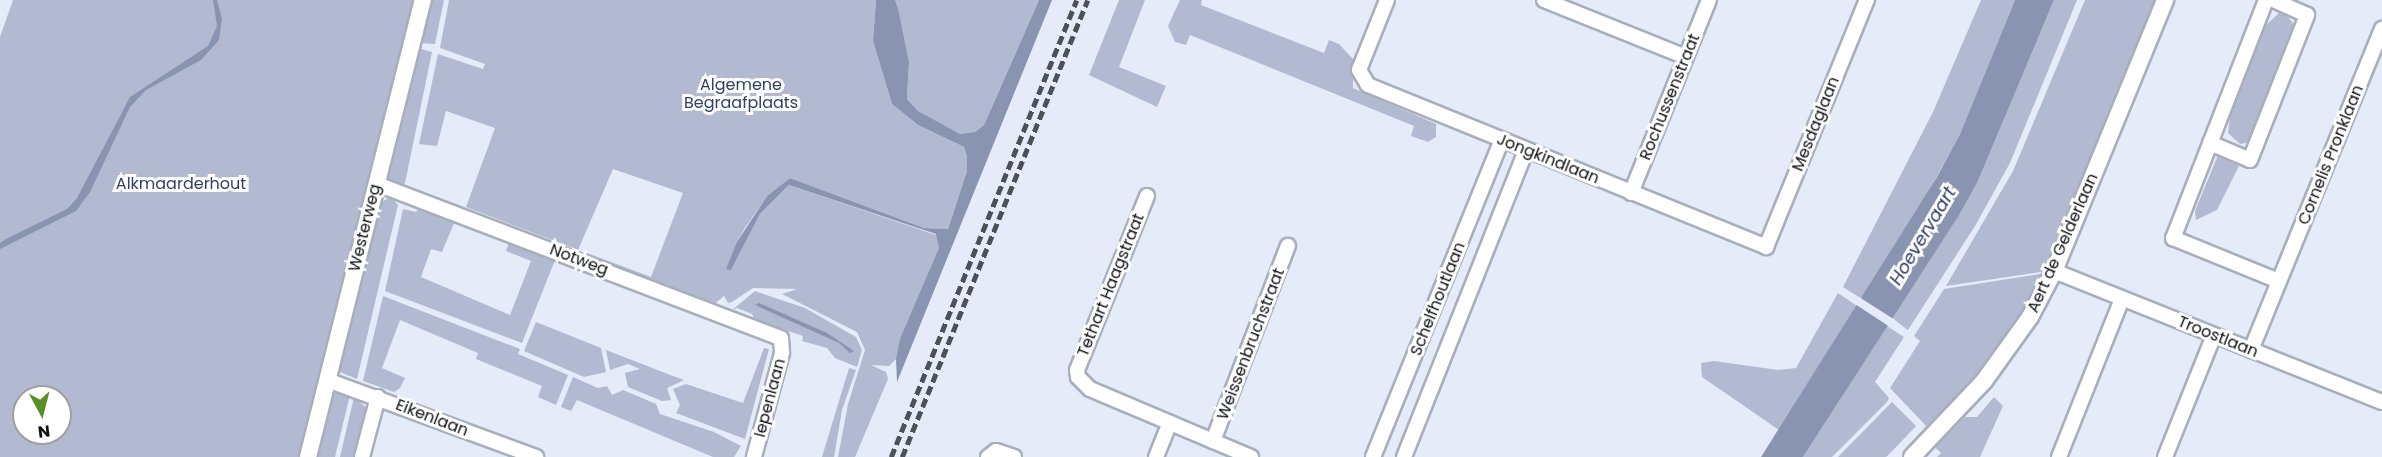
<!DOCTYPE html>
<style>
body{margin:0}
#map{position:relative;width:2382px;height:457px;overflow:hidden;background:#e5ebf9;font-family:Poppins,sans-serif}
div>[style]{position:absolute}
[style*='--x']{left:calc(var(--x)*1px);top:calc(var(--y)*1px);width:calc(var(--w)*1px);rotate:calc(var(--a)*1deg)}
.green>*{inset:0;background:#b1bad0}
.water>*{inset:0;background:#8995b0}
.pier>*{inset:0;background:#e5ebf9}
.roads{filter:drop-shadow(2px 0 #a8aebb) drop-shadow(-2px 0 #a8aebb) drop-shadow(0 2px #a8aebb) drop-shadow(0 -2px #a8aebb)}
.minor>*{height:14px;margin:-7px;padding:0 7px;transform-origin:7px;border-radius:7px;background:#fff}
.tertiary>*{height:16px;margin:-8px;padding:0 8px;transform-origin:8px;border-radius:8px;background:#fff}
.rail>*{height:4.5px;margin-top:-2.25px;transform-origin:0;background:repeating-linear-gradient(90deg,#4d5057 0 9px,transparent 0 13.5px)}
span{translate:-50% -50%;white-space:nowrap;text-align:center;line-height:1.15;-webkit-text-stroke:6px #fff;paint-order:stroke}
.park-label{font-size:16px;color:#2f4068}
.street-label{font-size:16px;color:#0e1014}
.water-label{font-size:18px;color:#2b3b63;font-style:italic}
.north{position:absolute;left:12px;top:385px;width:60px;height:60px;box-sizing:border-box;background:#fff;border:2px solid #9f9fa1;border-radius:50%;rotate:173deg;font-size:16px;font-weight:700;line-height:24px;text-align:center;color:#0e1014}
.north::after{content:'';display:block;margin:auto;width:21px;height:27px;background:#5c8e26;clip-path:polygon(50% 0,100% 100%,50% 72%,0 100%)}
</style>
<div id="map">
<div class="green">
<div style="clip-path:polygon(evenodd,13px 0,416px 0,300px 457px,0 457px,0 37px,13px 0,24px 397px,60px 397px,60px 433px,24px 433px,24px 397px)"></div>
<div style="clip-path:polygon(431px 0,444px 0,435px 44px,420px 43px)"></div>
<div style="clip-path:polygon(449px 0,876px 0,873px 41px,892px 104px,918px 125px,964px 147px,967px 157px,967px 171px,948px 229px,924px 228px,790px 178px,767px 196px,745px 228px,737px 242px,731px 270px,760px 214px,789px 185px,939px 236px,939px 248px,896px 359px,889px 366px,871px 365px,886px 372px,888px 379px,855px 457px,838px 457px,848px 404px,865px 350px,857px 332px,782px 294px,797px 289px,753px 288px,732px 302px,728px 303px,724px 296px,712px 306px,585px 258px,587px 253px,651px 277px,683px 193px,613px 169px,578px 250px,466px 207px,495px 128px,446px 111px,437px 146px,419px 144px,438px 54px,483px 69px,485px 64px,440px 48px)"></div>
<div style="clip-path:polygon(895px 0,1039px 0,984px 125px,975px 132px,960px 134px,944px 126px,918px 111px,907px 99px,909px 62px)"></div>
<div style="clip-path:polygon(1119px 0,1145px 0,1119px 67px,1166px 86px,1157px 107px,1089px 75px)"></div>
<div style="clip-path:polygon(1180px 0,1202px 0,1201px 5px,1324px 53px,1329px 40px,1339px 44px,1353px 59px,1353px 88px,1436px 124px,1436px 137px,1428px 142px,1411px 136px,1414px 126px,1190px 35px,1186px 45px,1175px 42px,1168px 26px)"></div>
<div style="clip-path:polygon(1981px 0,2015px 0,1960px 134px,1918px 211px,1862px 299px,1843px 287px,1933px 112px)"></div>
<div style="clip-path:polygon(2054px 0,2077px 0,2010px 163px,1975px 226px,1908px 330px,1892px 318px,1978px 181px)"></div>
<div style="clip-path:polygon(2085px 0,2158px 0,2047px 271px,1946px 286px,2013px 171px)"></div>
<div style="clip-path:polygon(2279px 13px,2287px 15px,2296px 28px,2266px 110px,2246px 143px,2240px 144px,2228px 133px,2231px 110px,2265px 26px)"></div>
<div style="clip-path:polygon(418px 48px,432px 52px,405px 183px,400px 187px,386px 177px)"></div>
<div style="clip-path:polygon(2218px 155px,2239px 166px,2217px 210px,2196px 220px,2195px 211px)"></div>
<div style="clip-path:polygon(391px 197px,398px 205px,357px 379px,337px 371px,379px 203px)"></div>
<div style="clip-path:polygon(419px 208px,455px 221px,442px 252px,431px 249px,421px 277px,510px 315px,531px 261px,506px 251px,509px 242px,555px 260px,522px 343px,385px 291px,403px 209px,416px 212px)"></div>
<div style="clip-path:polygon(2046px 273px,2023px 315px,1985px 370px,1929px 429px,1890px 388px,1920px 341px,1914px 336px,1944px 289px)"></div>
<div style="clip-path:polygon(755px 291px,805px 308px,856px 337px,862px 350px,857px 367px,835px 358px,827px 348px,802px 341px,803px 336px,755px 320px,752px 314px,737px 308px,731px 311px)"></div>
<div style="clip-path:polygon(1838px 293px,1857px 306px,1779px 430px,1702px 377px,1701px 363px,1714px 361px,1778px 370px,1796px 368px)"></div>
<div style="clip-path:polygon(383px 296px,520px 349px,518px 354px,568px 375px,556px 405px,538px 397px,542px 386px,476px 359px,478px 353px,400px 320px,382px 368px,405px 378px,400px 388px,394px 392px,363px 381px)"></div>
<div style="clip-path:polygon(536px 322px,601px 348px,606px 372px,584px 377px,524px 351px)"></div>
<div style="clip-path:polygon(1887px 326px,1904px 337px,1875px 382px,1889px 398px,1887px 402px,1832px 457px,1803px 457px)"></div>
<div style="clip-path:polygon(764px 348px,769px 349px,745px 439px,676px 413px,680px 405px,673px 389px,686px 384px,743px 403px)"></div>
<div style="clip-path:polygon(606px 350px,673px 376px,684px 380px,667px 388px,671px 400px,662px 401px,628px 387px,625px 373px,640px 369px,628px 364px,610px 370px)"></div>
<div style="clip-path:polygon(849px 368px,856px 370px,842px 410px,834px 457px,822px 457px)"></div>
<div style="clip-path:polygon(573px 377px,598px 388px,607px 386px,612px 395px,623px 390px,656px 404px,660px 414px,714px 432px,741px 446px,734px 457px,713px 457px,577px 400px,571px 411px,561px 407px)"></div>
<div style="clip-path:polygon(339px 391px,350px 395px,335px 457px,316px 457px,331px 396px)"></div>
<div style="clip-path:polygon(354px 397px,368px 409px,357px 457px,340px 457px)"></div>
<div style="clip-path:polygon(1994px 397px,2003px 406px,1980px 457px,1937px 457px,1941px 453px,1935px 447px,1965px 417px,1977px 417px)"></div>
<div style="clip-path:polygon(1892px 402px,1916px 426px,1899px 444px,1886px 457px,1838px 457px)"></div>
</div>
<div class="water">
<div style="clip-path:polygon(213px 0,217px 0,222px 19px,219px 40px,201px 60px,146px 90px,130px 107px,90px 192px,76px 211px,0 249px,0 243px,6px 239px,67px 209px,77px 198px,130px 97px,208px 46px,217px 26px)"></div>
<div style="clip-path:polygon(876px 0,895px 0,898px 9px,909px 62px,907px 99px,918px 111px,960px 134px,975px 132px,984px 125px,1039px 0,1052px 0,897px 382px,896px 359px,900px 339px,939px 248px,936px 234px,789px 185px,760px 214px,731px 270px,726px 269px,737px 242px,767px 196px,790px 178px,924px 228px,948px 229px,967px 171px,967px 157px,964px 147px,918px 125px,892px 104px,873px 41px)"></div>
<div style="clip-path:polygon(2015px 0,2054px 0,1978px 181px,1959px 215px,1803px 457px,1761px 457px,1937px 177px,1960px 134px)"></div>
<div style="clip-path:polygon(759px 303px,827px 333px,854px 351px,850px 353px,839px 343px,755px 305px)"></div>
</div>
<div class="pier">
<div style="clip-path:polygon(1859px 297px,1895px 320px,1890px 327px,1855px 304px)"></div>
</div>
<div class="roads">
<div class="minor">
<div style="--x:1387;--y:0;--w:75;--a:111.8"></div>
<div style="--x:1359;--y:70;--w:17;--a:59"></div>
<div style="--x:1368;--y:85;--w:430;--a:22.1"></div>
<div style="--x:1766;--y:247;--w:267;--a:-67.8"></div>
<div style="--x:1544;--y:0;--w:153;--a:21.9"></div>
<div style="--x:2266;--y:0;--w:256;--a:111.3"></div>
<div style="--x:2173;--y:238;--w:114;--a:22.1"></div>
<div style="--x:2210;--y:143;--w:43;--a:23"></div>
<div style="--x:2250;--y:160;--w:156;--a:-68.5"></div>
<div style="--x:2307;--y:15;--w:36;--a:-156"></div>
<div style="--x:377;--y:184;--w:432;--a:20.9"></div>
<div style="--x:781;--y:338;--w:15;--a:86"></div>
<div style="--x:782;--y:353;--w:108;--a:105.1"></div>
<div style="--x:1631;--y:193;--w:208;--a:-68"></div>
<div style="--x:1147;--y:196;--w:188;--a:111.9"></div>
<div style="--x:1077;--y:370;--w:7;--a:82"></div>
<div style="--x:1078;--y:377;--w:17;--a:45"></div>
<div style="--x:1090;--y:389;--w:175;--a:22.9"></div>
<div style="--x:2054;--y:271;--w:353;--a:21.8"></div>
<div style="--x:2251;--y:350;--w:347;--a:-67.8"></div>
<div style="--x:327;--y:380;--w:223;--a:20.2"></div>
<div style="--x:1213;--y:441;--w:209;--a:-69"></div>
<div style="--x:362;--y:457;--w:62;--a:-75.1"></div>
<div style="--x:988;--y:457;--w:10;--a:-37"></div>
<div style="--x:996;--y:451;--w:19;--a:18"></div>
<div style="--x:1156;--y:457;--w:37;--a:-68"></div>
<div style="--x:1373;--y:457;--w:342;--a:-67.9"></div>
<div style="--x:1404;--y:457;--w:330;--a:-68.3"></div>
<div style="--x:2059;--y:457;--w:170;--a:-68.3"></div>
<div style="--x:2165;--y:457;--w:131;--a:-68.1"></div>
</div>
<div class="tertiary">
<div style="--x:308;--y:457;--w:471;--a:-75.9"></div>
<div style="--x:1912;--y:457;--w:105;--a:-46.5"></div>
<div style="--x:1984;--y:381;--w:79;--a:-54.3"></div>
<div style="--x:2030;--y:317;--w:52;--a:-62.4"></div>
<div style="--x:2054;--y:271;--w:293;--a:-67.7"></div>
</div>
</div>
<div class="rail">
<div style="--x:891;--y:457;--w:493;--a:-67.9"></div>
<div style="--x:902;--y:457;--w:493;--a:-67.9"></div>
</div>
<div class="park-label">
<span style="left:741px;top:94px">Algemene<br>Begraafplaats</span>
<span style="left:181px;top:184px">Alkmaarderhout</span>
</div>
<div class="street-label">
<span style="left:1670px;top:97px;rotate:-68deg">Rochussenstraat</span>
<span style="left:1816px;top:124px;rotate:-68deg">Mesdaglaan</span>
<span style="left:2331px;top:155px;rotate:-68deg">Cornelis Pronklaan</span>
<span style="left:1548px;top:159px;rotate:22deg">Jongkindlaan</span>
<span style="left:365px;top:228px;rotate:-76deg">Westerweg</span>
<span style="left:2063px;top:243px;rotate:-66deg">Aert de Gelderlaan</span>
<span style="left:579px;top:260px;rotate:21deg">Notweg</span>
<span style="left:1111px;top:285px;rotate:-68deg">Tethart Haagstraat</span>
<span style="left:1438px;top:299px;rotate:-68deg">Schelfhoutlaan</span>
<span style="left:2218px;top:337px;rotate:22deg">Troostlaan</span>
<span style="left:1251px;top:344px;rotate:-69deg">Weissenbruchstraat</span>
<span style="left:770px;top:398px;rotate:-75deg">Iepenlaan</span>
<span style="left:432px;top:418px;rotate:21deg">Eikenlaan</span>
</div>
<div class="water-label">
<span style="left:1923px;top:236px;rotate:-59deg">Hoevervaart</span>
</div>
<div class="north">N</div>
</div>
